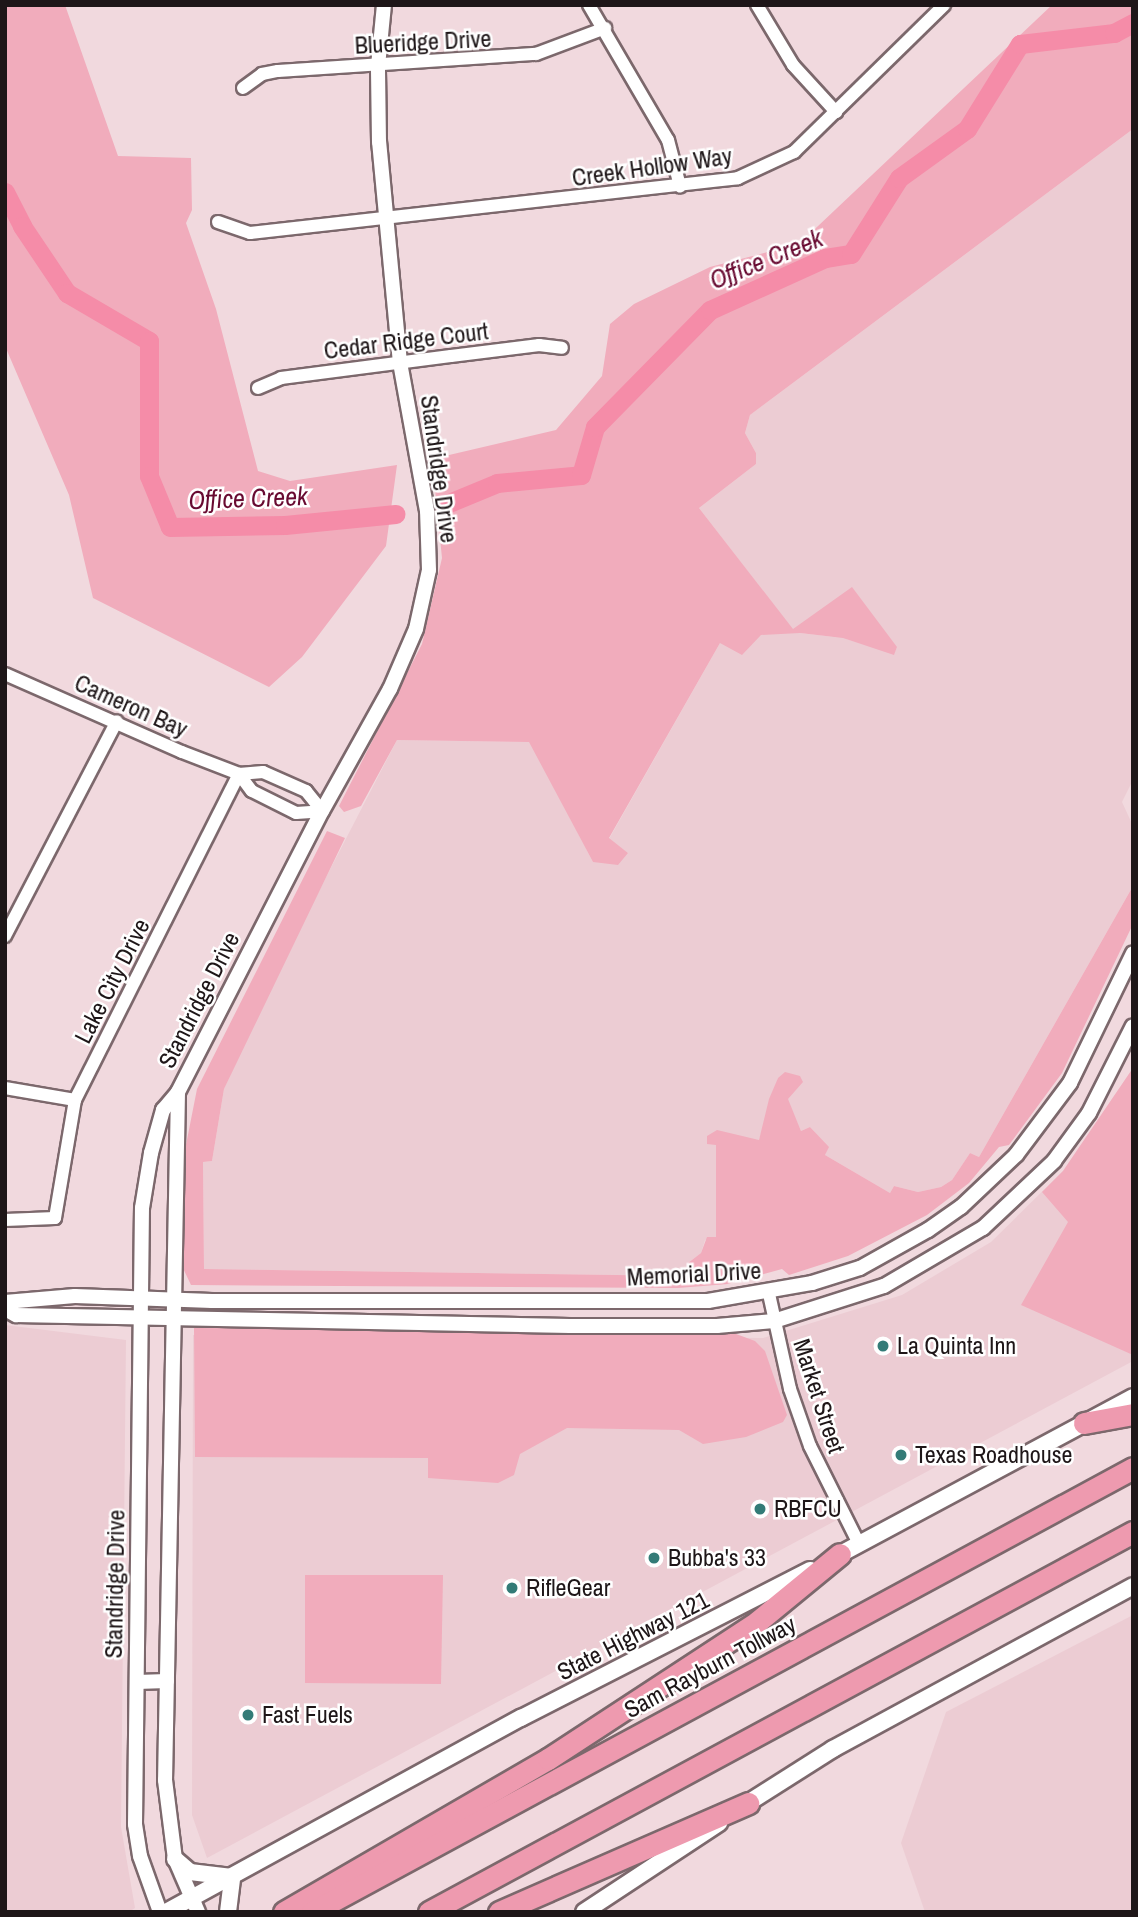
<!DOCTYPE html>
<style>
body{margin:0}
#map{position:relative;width:1138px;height:1917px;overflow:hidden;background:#f1d9de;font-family:"Archivo Narrow",sans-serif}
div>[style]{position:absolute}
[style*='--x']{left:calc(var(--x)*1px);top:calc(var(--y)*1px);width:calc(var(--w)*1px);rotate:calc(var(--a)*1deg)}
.built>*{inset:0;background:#ecccd3}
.green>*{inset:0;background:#f1acbc}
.river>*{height:19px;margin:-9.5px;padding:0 9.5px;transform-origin:9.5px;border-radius:9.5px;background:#f58ca8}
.roads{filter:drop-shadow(2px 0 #7c686c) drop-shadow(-2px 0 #7c686c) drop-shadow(0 2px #7c686c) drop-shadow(0 -2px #7c686c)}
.minor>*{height:12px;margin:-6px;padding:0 6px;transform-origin:6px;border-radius:6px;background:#fff}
.tertiary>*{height:14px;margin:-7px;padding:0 7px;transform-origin:7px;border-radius:7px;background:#fff}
.secondary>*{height:16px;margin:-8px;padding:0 8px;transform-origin:8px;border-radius:8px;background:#fff}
.motorway>*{height:21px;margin:-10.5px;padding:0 10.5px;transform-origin:10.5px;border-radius:10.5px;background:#ee9aaf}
.dots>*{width:19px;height:19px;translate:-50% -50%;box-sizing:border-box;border:4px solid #fff;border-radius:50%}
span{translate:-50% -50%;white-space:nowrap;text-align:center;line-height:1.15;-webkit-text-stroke:5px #fff;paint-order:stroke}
.street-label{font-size:24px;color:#1e1618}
.poi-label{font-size:24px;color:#1e1618}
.left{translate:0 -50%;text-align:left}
.water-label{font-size:26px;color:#680a31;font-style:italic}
.frame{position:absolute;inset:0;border:7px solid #1e1618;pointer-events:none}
</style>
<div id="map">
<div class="built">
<div style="clip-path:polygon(1133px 129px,1133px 780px,1122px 802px,1133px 826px,1133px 886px,979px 1157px,970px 1153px,952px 1180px,941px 1187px,918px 1192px,894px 1186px,890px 1193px,825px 1155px,828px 1147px,810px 1127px,801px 1131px,778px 1078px,759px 1140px,738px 1138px,716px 1144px,716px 1237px,705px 1240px,701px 1253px,688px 1263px,688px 1276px,204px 1269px,203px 1162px,212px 1161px,224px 1089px,276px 974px,397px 740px,530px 742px,593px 862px,628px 853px,609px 839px,720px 643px,775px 632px,800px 633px,843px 638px,894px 654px,897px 647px,793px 630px,699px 508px,756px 464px,756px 453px,745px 433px,750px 415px)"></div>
<div style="clip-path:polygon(1133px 1068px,1133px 1361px,207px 1858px,192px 1815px,193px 1335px,763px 1338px,902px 1295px,991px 1242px,1063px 1171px)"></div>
<div style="clip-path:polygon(5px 1325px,126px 1340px,121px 1827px,135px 1908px,129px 1912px,5px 1912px)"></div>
<div style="clip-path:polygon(1133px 1615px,1133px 1912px,925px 1912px,901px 1843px,946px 1712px)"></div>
</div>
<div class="green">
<div style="clip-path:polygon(5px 5px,65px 5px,118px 156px,191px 158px,192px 210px,186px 223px,216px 309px,258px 471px,290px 481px,397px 465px,386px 546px,302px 657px,269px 687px,93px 598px,69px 495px,5px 346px)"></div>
<div style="clip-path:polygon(1052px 5px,1133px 5px,1133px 129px,750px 415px,745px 433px,756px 453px,756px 464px,699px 508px,793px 629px,852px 587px,897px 647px,894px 655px,843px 638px,800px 633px,761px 635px,742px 655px,720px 643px,609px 838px,628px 853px,618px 865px,593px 862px,529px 742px,397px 740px,361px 806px,344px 812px,339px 806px,422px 644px,442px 558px,432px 459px,556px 430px,602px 376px,610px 324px,634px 304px,710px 267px,799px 244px)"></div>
<div style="clip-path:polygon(327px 831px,345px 838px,224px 1089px,212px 1161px,203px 1162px,204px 1269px,688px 1276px,688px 1263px,701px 1253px,707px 1237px,716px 1237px,716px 1145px,707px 1144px,707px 1136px,717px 1130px,759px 1140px,769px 1099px,778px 1078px,785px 1072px,800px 1076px,803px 1082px,788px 1099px,801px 1131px,810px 1127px,829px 1147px,825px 1155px,890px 1193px,894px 1186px,918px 1192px,941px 1187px,952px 1180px,970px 1153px,979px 1157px,1133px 886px,1133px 924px,1062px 1073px,1009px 1145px,999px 1147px,969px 1183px,927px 1215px,848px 1256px,789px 1275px,782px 1269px,728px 1284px,678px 1288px,191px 1285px,181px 1264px,182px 1165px,197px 1089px)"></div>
<div style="clip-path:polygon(1133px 1068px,1133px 1355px,1021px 1305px,1068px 1222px,1042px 1192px,1063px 1171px)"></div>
<div style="clip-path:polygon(194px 1328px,728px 1331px,755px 1341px,765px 1351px,787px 1415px,783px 1422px,746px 1437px,703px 1444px,679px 1430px,567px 1428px,520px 1454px,514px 1475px,498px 1483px,428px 1478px,428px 1458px,195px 1457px)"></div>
<div style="clip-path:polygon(305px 1575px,443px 1575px,441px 1684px,305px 1683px)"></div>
</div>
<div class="river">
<div style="--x:5;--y:192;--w:38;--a:63"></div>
<div style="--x:22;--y:226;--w:81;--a:56.1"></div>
<div style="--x:67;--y:293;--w:95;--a:30.3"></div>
<div style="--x:149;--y:341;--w:135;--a:90"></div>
<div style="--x:149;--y:476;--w:55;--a:67.6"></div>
<div style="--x:170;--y:527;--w:115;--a:-1"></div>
<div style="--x:285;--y:525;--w:111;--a:-5.7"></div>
<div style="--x:444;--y:505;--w:57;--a:-22.5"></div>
<div style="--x:497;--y:483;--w:84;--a:-5.4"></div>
<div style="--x:581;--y:475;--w:50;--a:-73.7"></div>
<div style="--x:595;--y:427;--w:164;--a:-45.5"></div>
<div style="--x:710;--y:310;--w:126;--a:-24.3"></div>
<div style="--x:825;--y:258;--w:26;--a:-9"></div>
<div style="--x:851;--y:254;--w:90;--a:-57.7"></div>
<div style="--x:899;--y:178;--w:84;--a:-35.8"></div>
<div style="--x:967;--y:129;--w:100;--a:-58.1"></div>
<div style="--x:1020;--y:44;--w:95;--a:-6.7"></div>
<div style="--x:1114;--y:33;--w:21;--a:-28"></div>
</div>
<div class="roads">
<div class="minor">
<div style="--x:589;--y:5;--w:156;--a:59.7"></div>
<div style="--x:668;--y:140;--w:48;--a:75.4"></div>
<div style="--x:757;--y:5;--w:70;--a:59"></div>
<div style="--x:793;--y:65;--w:64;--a:47.5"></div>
<div style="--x:243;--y:88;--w:24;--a:-36"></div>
<div style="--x:262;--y:74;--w:16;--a:-11"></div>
<div style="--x:278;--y:71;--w:259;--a:-3.8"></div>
<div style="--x:536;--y:54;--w:74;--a:-20.6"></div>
<div style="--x:218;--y:222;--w:34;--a:19"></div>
<div style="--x:250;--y:233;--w:491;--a:-6.4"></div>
<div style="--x:738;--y:178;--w:62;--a:-24.9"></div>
<div style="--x:794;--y:152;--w:210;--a:-44.4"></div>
<div style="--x:258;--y:388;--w:25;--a:-23"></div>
<div style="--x:281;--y:378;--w:171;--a:-7.4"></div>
<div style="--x:451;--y:356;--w:89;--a:-7.1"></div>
<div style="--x:539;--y:345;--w:23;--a:7"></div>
<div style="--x:5;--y:674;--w:193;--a:23.8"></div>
<div style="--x:182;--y:752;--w:61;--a:21.1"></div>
<div style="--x:239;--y:774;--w:24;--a:-5"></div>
<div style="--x:263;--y:772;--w:47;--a:23.8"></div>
<div style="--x:306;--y:791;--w:26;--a:51"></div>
<div style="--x:239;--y:774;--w:21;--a:53"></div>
<div style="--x:252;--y:791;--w:49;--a:26.6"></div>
<div style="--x:296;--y:813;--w:26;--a:-4"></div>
<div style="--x:5;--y:936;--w:242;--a:-62.5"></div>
<div style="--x:5;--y:1088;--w:71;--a:9.7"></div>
<div style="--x:5;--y:1220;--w:50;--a:-2.3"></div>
<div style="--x:55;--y:1218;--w:120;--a:-80.4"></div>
<div style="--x:75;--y:1100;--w:365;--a:-63.3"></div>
<div style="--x:769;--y:1294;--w:97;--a:77.5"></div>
<div style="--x:790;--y:1389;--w:60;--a:70.7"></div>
<div style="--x:810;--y:1446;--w:110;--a:63.4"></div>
</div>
<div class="tertiary">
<div style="--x:178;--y:1092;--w:688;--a:91.08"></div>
<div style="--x:165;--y:1780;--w:80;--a:82.8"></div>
<div style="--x:175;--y:1859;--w:58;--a:66.5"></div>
<div style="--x:5;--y:1302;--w:70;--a:-4.9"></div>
<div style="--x:75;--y:1296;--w:137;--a:2.1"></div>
<div style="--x:212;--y:1301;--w:496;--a:0"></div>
<div style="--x:708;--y:1301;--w:106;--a:-9.8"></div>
<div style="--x:812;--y:1283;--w:50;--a:-17.4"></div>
<div style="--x:860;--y:1268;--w:78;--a:-29.2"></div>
<div style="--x:928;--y:1230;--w:40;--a:-34.9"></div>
<div style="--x:961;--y:1207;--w:76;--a:-43.4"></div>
<div style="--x:1016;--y:1155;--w:90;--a:-53.1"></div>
<div style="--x:1070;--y:1083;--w:144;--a:-64.1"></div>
<div style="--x:5;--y:1309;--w:13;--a:29"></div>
<div style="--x:16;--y:1315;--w:554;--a:1.14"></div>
<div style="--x:570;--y:1326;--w:147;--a:0"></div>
<div style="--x:717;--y:1326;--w:57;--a:-5"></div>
<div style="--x:774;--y:1321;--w:115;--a:-17.7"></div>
<div style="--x:884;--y:1286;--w:115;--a:-30.4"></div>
<div style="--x:983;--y:1228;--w:98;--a:-43.3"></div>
<div style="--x:1054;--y:1161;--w:59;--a:-53.9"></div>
<div style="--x:1089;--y:1113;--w:97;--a:-63.2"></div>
<div style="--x:137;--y:1682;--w:30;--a:-2"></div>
<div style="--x:160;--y:1912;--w:59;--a:-109.7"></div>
<div style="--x:140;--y:1856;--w:32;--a:-99"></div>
<div style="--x:135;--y:1824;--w:616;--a:-89.35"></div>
<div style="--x:142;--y:1208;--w:56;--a:-80.7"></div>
<div style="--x:151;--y:1153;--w:45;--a:-74.4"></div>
<div style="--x:163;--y:1110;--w:23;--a:-50"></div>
<div style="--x:178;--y:1092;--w:316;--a:-62.9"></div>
<div style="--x:322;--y:811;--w:140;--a:-60.9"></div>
<div style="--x:390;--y:689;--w:65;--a:-66.6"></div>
<div style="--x:416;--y:629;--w:60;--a:-77.6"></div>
<div style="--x:429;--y:570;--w:59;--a:-91.9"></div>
<div style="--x:427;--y:511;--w:150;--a:-100.3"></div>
<div style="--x:400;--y:363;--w:222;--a:-95.4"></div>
<div style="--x:379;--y:142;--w:76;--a:-90.8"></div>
<div style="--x:378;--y:66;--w:61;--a:-84.4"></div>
</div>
<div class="secondary">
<div style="--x:833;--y:1558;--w:340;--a:-28.2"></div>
<div style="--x:740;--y:1808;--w:110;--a:-32.4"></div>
<div style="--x:833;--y:1749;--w:341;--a:-28.5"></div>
<div style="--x:175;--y:1859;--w:20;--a:41"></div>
<div style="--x:190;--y:1872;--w:42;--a:6.8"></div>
<div style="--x:166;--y:1912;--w:405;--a:-28.7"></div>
<div style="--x:521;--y:1718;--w:325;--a:-27.1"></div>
<div style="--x:228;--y:1912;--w:35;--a:-83"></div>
<div style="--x:584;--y:1912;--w:162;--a:-33.4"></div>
</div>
<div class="motorway">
<div style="--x:1084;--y:1423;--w:50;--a:-10.4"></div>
<div style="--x:284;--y:1912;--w:305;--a:-30.1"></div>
<div style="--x:548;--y:1759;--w:250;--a:-33.2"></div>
<div style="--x:757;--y:1622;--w:107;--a:-39.3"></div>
<div style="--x:312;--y:1912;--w:933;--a:-28.4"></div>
<div style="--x:429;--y:1912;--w:800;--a:-28.36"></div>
<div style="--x:499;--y:1912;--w:272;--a:-23.6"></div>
</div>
</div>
<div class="dots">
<div style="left:883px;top:1346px;background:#337b77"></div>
<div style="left:901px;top:1455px;background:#337b77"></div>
<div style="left:760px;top:1509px;background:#337b77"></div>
<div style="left:654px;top:1558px;background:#337b77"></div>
<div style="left:512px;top:1588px;background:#337b77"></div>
<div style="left:248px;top:1715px;background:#337b77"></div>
</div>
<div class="street-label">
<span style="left:423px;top:42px;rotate:-3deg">Blueridge Drive</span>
<span style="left:652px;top:167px;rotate:-8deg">Creek Hollow Way</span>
<span style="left:406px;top:341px;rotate:-7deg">Cedar Ridge Court</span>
<span style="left:439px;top:469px;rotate:82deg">Standridge Drive</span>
<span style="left:131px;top:706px;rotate:24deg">Cameron Bay</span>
<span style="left:112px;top:981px;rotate:-63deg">Lake City Drive</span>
<span style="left:199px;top:1000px;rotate:-63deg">Standridge Drive</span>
<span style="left:694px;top:1274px;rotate:-3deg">Memorial Drive</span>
<span style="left:819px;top:1396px;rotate:72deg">Market Street</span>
<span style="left:115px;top:1584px;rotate:-89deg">Standridge Drive</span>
<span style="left:633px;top:1636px;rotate:-27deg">State Highway 121</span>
<span style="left:710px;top:1667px;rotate:-28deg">Sam Rayburn Tollway</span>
</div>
<div class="poi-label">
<span class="left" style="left:897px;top:1346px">La Quinta Inn</span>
<span class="left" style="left:915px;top:1455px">Texas Roadhouse</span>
<span class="left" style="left:774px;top:1509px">RBFCU</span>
<span class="left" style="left:668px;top:1558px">Bubba's 33</span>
<span class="left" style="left:526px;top:1588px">RifleGear</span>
<span class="left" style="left:262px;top:1715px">Fast Fuels</span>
</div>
<div class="water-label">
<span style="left:766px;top:259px;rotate:-22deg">Office Creek</span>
<span style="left:248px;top:498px;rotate:-2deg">Office Creek</span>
</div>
<div class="frame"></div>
</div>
